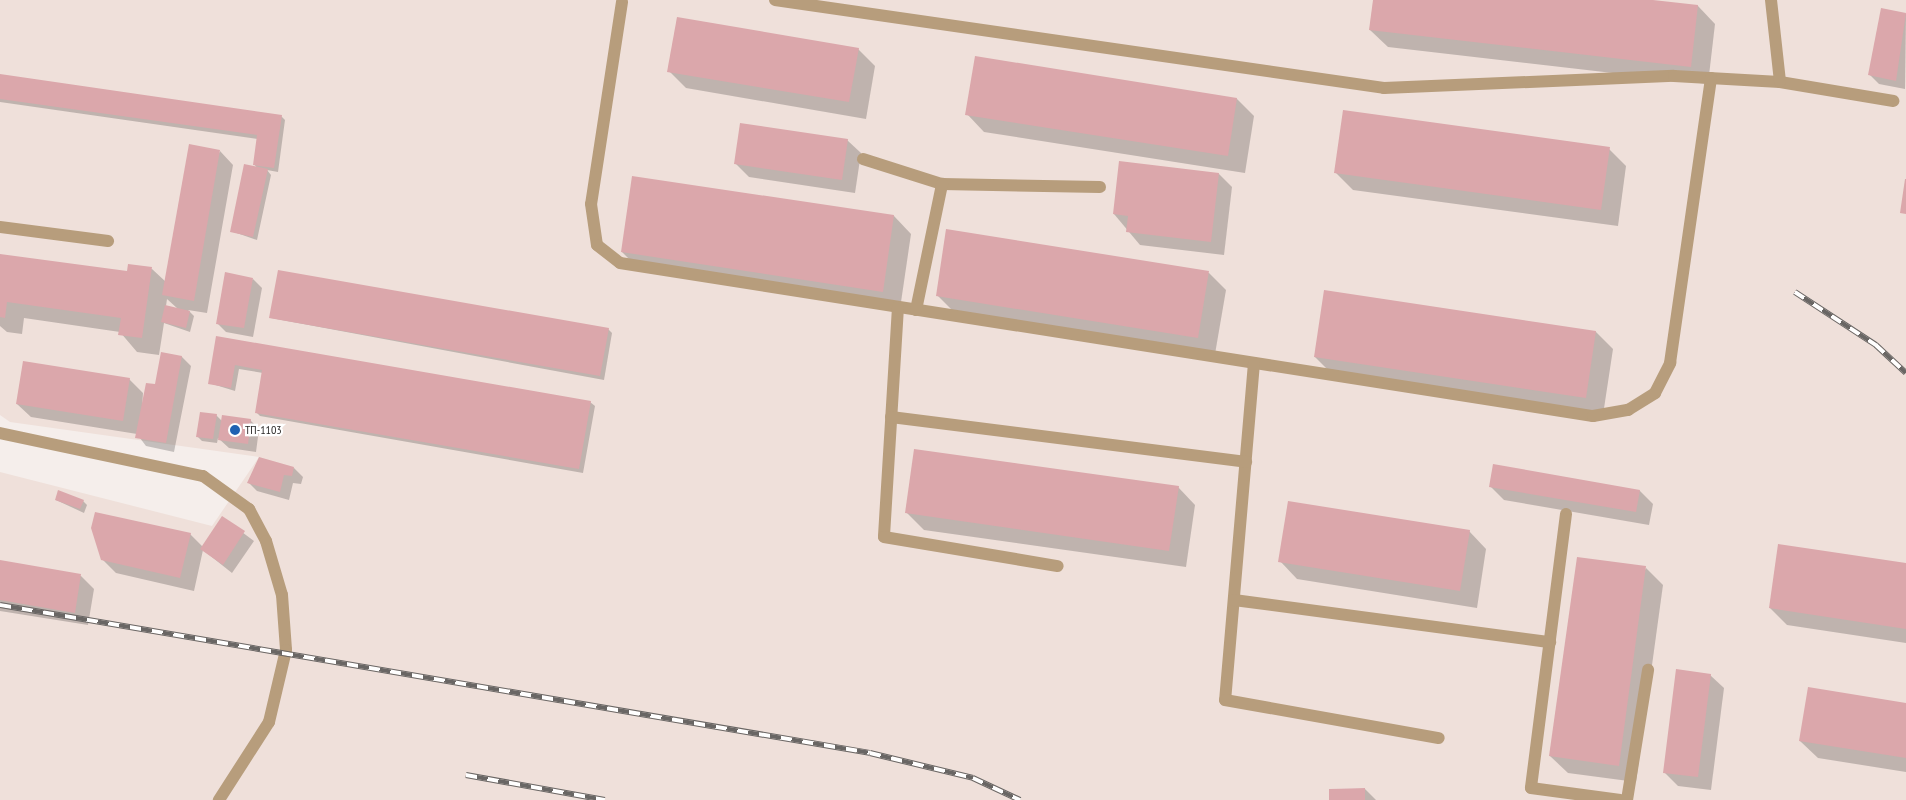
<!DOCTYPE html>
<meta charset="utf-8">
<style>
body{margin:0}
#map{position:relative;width:1906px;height:800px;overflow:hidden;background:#f5eeeb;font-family:"PT Sans Narrow",sans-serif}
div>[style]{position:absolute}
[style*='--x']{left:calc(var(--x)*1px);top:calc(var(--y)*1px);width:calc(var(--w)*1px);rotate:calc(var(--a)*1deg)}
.built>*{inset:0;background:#efe0da}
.shadow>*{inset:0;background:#0003}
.building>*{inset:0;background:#dba7ab}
.minor>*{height:12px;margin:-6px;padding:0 6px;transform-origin:6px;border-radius:6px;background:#b79d7c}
.rail>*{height:5.5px;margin-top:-2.75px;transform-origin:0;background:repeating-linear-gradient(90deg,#fff 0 11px,#696664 0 22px);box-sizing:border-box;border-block:1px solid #696664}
.dots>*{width:14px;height:14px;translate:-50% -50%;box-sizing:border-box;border:2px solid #fff;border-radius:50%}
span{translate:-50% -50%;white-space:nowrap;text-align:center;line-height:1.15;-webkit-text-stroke:4.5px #fff;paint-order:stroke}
.poi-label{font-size:12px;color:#2a2827}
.left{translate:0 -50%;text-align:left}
</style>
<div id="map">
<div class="built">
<div style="clip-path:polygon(0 0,1906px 0,1906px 800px,1365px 800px,1365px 788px,1329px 789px,1329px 800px,0 800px,0 472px,212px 526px,259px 457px,10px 422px,0 415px)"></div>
</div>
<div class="shadow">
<div style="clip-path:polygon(1374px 0,1642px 0,1698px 6px,1715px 24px,1708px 84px,1388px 47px,1370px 30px)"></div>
<div style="clip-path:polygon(1882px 10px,1906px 14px,1905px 89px,1879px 84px,1870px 75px)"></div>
<div style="clip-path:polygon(858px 49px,875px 66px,866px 119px,686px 88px,669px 71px)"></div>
<div style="clip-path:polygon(0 75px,281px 116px,285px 120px,278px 172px,267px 170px,271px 175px,257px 240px,231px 231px,258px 169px,254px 164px,258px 139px,0 102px)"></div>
<div style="clip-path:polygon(1237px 99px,1254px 116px,1245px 173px,984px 132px,967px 114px)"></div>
<div style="clip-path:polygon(847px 140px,861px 153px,855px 193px,749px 177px,736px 164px)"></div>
<div style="clip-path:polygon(1609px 149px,1626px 166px,1618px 226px,1353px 190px,1335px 172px)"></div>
<div style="clip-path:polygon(evenodd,220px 151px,233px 165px,207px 313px,188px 310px,194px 316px,190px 332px,164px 323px,159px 355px,137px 352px,120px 332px,24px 318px,22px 334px,7px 332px,0 326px,0 255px,128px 272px,152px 269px,166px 282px,220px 151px,167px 299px,178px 309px,166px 306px,167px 299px)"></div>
<div style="clip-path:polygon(1219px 174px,1232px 187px,1224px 255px,1140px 245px,1114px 214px)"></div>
<div style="clip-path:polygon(894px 216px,911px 234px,900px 309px,639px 269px,622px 252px)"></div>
<div style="clip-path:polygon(1209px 273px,1226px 290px,1215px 354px,954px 312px,937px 295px)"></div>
<div style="clip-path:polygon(253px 279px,262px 288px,253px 337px,226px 332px,217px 323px)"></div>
<div style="clip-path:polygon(271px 318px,608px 329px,612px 333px,604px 380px)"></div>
<div style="clip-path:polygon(1596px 332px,1613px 349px,1603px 415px,1332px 374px,1315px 357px)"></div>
<div style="clip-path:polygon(217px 337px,590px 402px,595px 406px,583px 473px,260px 416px,256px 412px,263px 373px,239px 369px,235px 391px,209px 383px)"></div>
<div style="clip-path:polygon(162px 353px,182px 357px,191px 366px,174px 452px,146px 446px,137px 434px,31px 417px,17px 404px,129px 379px,143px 393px,142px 408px,156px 385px)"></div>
<div style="clip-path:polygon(216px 415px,222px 421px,250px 420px,259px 429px,256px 452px,229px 448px,218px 438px,217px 443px,202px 441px,197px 436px)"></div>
<div style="clip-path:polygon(294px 468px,303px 477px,301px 484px,293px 483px,289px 500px,257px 491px,248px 482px)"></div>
<div style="clip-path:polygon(1490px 486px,1640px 491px,1653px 504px,1649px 525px,1504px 500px)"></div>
<div style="clip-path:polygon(1178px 487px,1195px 505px,1186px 567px,924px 530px,906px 512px)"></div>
<div style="clip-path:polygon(56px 500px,83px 501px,87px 505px,84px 513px)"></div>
<div style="clip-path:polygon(223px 518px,254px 541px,232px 573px,203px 550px,194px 591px,116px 573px,103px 560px,190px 534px,203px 547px)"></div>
<div style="clip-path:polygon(1469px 531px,1486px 549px,1477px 608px,1297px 579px,1280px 561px)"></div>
<div style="clip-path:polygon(0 561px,81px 576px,94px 589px,88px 625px,0 611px)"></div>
<div style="clip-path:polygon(1906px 564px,1906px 643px,1787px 625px,1770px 608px)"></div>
<div style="clip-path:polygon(1646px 568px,1663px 585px,1636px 782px,1568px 773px,1550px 756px)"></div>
<div style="clip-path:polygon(1710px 675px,1724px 688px,1711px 790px,1678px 786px,1664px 772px)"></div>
<div style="clip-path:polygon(1906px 704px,1906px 772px,1818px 758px,1800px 741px)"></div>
<div style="clip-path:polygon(1365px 789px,1376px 800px,1330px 800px)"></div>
</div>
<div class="building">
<div style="clip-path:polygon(1373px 0,1653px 0,1698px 5px,1691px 67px,1369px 30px)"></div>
<div style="clip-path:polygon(1881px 8px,1906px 13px,1896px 81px,1868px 75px)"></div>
<div style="clip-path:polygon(677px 17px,859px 48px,849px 102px,667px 72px)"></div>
<div style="clip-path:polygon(975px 56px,1237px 98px,1228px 156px,965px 115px)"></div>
<div style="clip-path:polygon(0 74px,282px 115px,274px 168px,253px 165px,257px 135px,0 99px)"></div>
<div style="clip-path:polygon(1343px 110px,1610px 147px,1601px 210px,1334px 173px)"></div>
<div style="clip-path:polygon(740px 123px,848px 139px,842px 180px,734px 164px)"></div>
<div style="clip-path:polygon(189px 144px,220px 150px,194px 301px,162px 295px)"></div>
<div style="clip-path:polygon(1119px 161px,1219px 173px,1211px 242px,1126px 232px,1128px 216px,1113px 214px)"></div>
<div style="clip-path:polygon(244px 164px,268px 169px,253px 237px,230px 232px)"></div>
<div style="clip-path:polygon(632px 176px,894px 215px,883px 292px,621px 252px)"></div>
<div style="clip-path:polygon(1905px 179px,1906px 179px,1906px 214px,1900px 213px)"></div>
<div style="clip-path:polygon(946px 229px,1209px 271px,1198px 338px,936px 296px)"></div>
<div style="clip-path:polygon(0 254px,127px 271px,128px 264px,152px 267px,142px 338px,118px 335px,121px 318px,7px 302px,5px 318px,0 317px)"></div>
<div style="clip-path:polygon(278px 270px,609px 328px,600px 376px,269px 318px)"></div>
<div style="clip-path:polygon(225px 272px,253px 278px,244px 328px,216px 324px)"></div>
<div style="clip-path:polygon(1324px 290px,1596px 331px,1586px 398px,1314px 357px)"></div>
<div style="clip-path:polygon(165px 305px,190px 311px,186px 328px,161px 322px)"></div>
<div style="clip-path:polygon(216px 336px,591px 401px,579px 469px,255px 413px,262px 370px,235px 365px,231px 388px,208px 384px)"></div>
<div style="clip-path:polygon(161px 352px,182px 356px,166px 443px,135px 438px,146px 383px,155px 384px)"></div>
<div style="clip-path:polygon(23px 361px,130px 378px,123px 421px,16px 404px)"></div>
<div style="clip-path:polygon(200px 412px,217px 414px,213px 439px,196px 437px)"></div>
<div style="clip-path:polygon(222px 415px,251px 419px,248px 444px,218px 440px)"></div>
<div style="clip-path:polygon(914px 449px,1179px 486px,1169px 551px,905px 513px)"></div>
<div style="clip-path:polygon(259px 457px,294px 467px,292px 476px,284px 475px,280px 492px,247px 483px)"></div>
<div style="clip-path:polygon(1493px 464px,1640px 490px,1636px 512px,1489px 487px)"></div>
<div style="clip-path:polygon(58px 490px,84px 500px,80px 509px,55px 500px)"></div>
<div style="clip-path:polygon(1288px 501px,1470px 530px,1460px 591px,1278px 562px)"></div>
<div style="clip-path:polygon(95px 512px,191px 533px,180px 578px,101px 560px,91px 528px)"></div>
<div style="clip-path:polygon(222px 516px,245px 531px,223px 565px,200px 549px)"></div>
<div style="clip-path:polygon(1778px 544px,1906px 563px,1906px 629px,1769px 608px)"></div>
<div style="clip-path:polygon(1577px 557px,1646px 566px,1619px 766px,1549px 756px)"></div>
<div style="clip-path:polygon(0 560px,81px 574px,75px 613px,0 600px)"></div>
<div style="clip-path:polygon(1676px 669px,1711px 674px,1698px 777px,1663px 773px)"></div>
<div style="clip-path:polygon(1808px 687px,1906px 703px,1906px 758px,1799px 741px)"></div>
<div style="clip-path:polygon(1365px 788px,1365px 800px,1329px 800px,1329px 789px)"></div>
</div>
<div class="minor">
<div style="--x:775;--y:0;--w:615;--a:8.22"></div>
<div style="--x:1384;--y:88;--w:290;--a:-2.4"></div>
<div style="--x:1674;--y:76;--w:106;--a:3.2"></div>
<div style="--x:1780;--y:82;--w:115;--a:9.5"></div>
<div style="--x:1771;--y:0;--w:82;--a:83.7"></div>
<div style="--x:622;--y:2;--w:204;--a:98.7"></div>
<div style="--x:591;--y:204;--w:41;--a:81.7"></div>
<div style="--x:597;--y:245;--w:29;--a:38"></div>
<div style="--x:620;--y:263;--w:985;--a:8.94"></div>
<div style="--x:1593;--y:416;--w:36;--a:-10"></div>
<div style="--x:1628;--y:410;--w:32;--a:-32"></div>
<div style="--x:1655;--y:393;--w:34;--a:-63"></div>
<div style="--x:1670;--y:363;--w:288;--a:-81.8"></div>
<div style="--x:863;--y:159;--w:83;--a:17.6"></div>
<div style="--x:942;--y:184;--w:158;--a:1.1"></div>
<div style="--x:0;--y:227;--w:109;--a:7.4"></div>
<div style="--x:898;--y:307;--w:230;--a:93.5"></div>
<div style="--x:884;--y:537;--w:176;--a:9.5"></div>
<div style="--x:916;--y:310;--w:129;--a:-78.3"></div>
<div style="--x:1254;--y:363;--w:338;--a:94.9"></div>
<div style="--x:1225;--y:700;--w:217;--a:10.1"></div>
<div style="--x:891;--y:417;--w:358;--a:7.2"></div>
<div style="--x:0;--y:433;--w:208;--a:12"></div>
<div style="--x:203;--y:476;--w:57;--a:35.7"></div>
<div style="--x:249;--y:509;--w:36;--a:62"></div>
<div style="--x:266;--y:541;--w:56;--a:73.5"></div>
<div style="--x:282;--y:595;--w:55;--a:85.8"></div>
<div style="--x:286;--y:650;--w:74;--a:103.3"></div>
<div style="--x:269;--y:722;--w:93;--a:122.7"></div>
<div style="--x:1566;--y:514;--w:276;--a:97.3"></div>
<div style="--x:1531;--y:788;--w:90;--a:7.7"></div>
<div style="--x:1234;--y:600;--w:319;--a:7.6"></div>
<div style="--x:1627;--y:800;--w:132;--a:-80.8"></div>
</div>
<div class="rail">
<div style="--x:1795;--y:292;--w:97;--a:33.2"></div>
<div style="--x:1876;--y:345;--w:41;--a:43"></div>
<div style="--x:0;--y:605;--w:882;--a:9.65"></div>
<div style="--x:870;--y:753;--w:106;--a:13.6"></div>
<div style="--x:973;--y:778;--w:52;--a:25.1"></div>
<div style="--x:466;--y:775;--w:141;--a:10.2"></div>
</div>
<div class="dots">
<div style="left:235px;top:430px;background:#1f61b2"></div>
</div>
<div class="poi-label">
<span class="left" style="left:245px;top:430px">ТП-1103</span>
</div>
</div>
